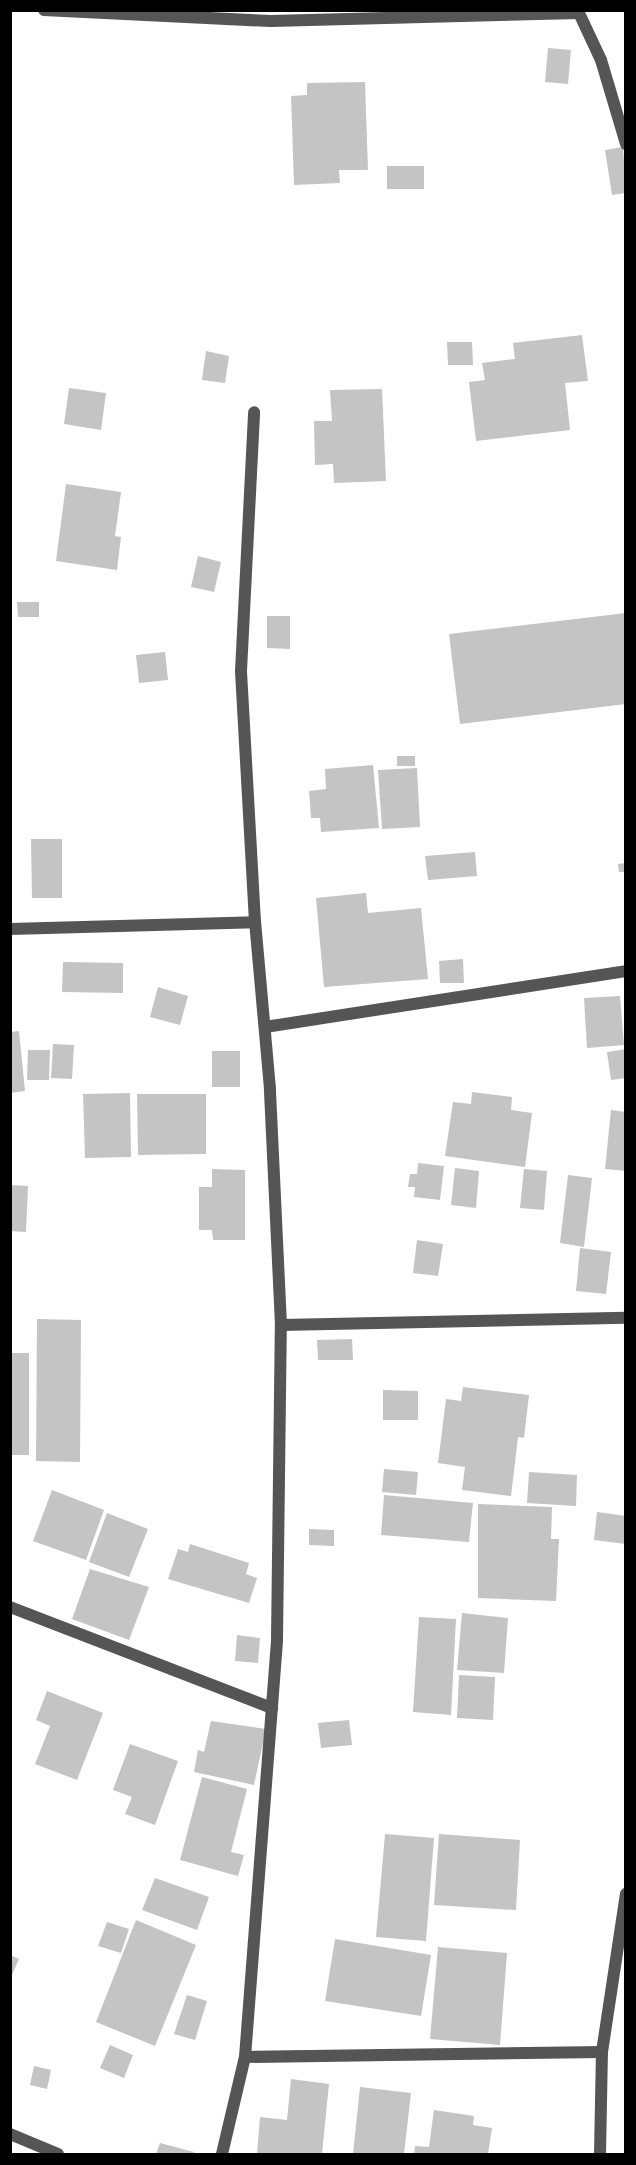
<!DOCTYPE html>
<style>
body{margin:0}
#map{position:relative;width:636px;height:2165px;overflow:hidden;background:#fff;font-family:"Noto Sans",sans-serif}
div>[style]{position:absolute}
[style*='--x']{left:calc(var(--x)*1px);top:calc(var(--y)*1px);width:calc(var(--w)*1px);rotate:calc(var(--a)*1deg)}
.building>*{inset:0;background:#c4c4c4}
.minor>*{height:12px;margin:-6px;padding:0 6px;transform-origin:6px;border-radius:6px;background:#555}
span{translate:-50% -50%;white-space:nowrap;text-align:center;line-height:1.15;-webkit-text-stroke:4.5px #fff;paint-order:stroke}
.frame{position:absolute;inset:0;border:12px solid #000;pointer-events:none}
</style>
<div id="map">
<div class="building">
<div style="clip-path:polygon(548px 48px,571px 50px,568px 84px,545px 82px)"></div>
<div style="clip-path:polygon(365px 82px,368px 170px,339px 170px,340px 183px,294px 185px,291px 96px,307px 95px,307px 83px)"></div>
<div style="clip-path:polygon(623px 147px,626px 193px,612px 195px,605px 150px)"></div>
<div style="clip-path:polygon(387px 166px,424px 166px,424px 189px,387px 189px)"></div>
<div style="clip-path:polygon(582px 335px,588px 381px,565px 383px,570px 430px,476px 441px,469px 382px,485px 380px,482px 363px,515px 359px,513px 343px)"></div>
<div style="clip-path:polygon(447px 342px,472px 342px,473px 365px,448px 365px)"></div>
<div style="clip-path:polygon(206px 351px,229px 356px,225px 383px,202px 380px)"></div>
<div style="clip-path:polygon(69px 388px,106px 393px,101px 430px,64px 424px)"></div>
<div style="clip-path:polygon(382px 389px,386px 481px,334px 483px,333px 464px,315px 465px,314px 421px,332px 421px,330px 390px)"></div>
<div style="clip-path:polygon(66px 484px,121px 492px,115px 536px,121px 537px,117px 570px,56px 561px)"></div>
<div style="clip-path:polygon(198px 556px,221px 562px,214px 592px,191px 587px)"></div>
<div style="clip-path:polygon(17px 602px,39px 602px,39px 617px,18px 617px)"></div>
<div style="clip-path:polygon(626px 613px,626px 704px,460px 724px,449px 634px)"></div>
<div style="clip-path:polygon(267px 616px,290px 616px,290px 649px,267px 648px)"></div>
<div style="clip-path:polygon(165px 652px,168px 680px,139px 683px,136px 655px)"></div>
<div style="clip-path:polygon(397px 756px,415px 756px,415px 766px,397px 766px)"></div>
<div style="clip-path:polygon(373px 765px,379px 828px,321px 832px,320px 818px,311px 818px,309px 791px,326px 789px,325px 769px)"></div>
<div style="clip-path:polygon(417px 768px,420px 827px,382px 829px,378px 770px)"></div>
<div style="clip-path:polygon(31px 839px,62px 839px,62px 898px,32px 898px)"></div>
<div style="clip-path:polygon(475px 852px,477px 876px,428px 880px,425px 856px)"></div>
<div style="clip-path:polygon(626px 863px,626px 872px,619px 872px,618px 864px)"></div>
<div style="clip-path:polygon(366px 893px,368px 913px,421px 908px,428px 979px,324px 987px,316px 898px)"></div>
<div style="clip-path:polygon(463px 959px,464px 983px,440px 983px,439px 961px)"></div>
<div style="clip-path:polygon(63px 962px,123px 963px,123px 993px,62px 992px)"></div>
<div style="clip-path:polygon(158px 987px,188px 996px,180px 1025px,150px 1017px)"></div>
<div style="clip-path:polygon(620px 996px,624px 1045px,587px 1048px,584px 998px)"></div>
<div style="clip-path:polygon(19px 1031px,25px 1091px,10px 1093px,10px 1032px)"></div>
<div style="clip-path:polygon(53px 1044px,74px 1045px,72px 1079px,51px 1078px)"></div>
<div style="clip-path:polygon(626px 1049px,626px 1078px,611px 1080px,607px 1052px)"></div>
<div style="clip-path:polygon(28px 1050px,50px 1050px,49px 1080px,27px 1080px)"></div>
<div style="clip-path:polygon(212px 1051px,240px 1051px,240px 1087px,212px 1087px)"></div>
<div style="clip-path:polygon(472px 1092px,512px 1097px,511px 1110px,532px 1113px,525px 1167px,445px 1156px,453px 1102px,471px 1104px)"></div>
<div style="clip-path:polygon(130px 1093px,131px 1157px,85px 1158px,83px 1094px)"></div>
<div style="clip-path:polygon(137px 1094px,206px 1094px,206px 1154px,138px 1155px)"></div>
<div style="clip-path:polygon(611px 1110px,626px 1112px,626px 1171px,605px 1169px)"></div>
<div style="clip-path:polygon(418px 1163px,444px 1166px,440px 1200px,414px 1197px,415px 1187px,408px 1187px,410px 1174px,417px 1174px)"></div>
<div style="clip-path:polygon(455px 1168px,479px 1171px,476px 1208px,451px 1205px)"></div>
<div style="clip-path:polygon(212px 1169px,245px 1170px,245px 1240px,213px 1240px,212px 1230px,199px 1230px,199px 1187px,212px 1187px)"></div>
<div style="clip-path:polygon(524px 1169px,547px 1171px,544px 1210px,520px 1208px)"></div>
<div style="clip-path:polygon(568px 1175px,592px 1178px,584px 1247px,560px 1243px)"></div>
<div style="clip-path:polygon(10px 1185px,28px 1186px,26px 1232px,10px 1231px)"></div>
<div style="clip-path:polygon(417px 1240px,443px 1244px,438px 1276px,413px 1273px)"></div>
<div style="clip-path:polygon(580px 1248px,611px 1252px,606px 1294px,576px 1291px)"></div>
<div style="clip-path:polygon(37px 1319px,81px 1320px,80px 1462px,36px 1461px)"></div>
<div style="clip-path:polygon(352px 1339px,353px 1360px,318px 1360px,317px 1340px)"></div>
<div style="clip-path:polygon(10px 1353px,29px 1353px,29px 1455px,10px 1455px)"></div>
<div style="clip-path:polygon(463px 1387px,529px 1395px,524px 1438px,518px 1437px,511px 1496px,462px 1490px,465px 1467px,438px 1463px,446px 1399px,461px 1401px)"></div>
<div style="clip-path:polygon(383px 1390px,418px 1391px,418px 1420px,383px 1420px)"></div>
<div style="clip-path:polygon(384px 1469px,418px 1472px,416px 1495px,382px 1492px)"></div>
<div style="clip-path:polygon(529px 1472px,577px 1475px,576px 1506px,527px 1503px)"></div>
<div style="clip-path:polygon(52px 1490px,104px 1510px,86px 1560px,33px 1541px)"></div>
<div style="clip-path:polygon(384px 1495px,473px 1503px,469px 1542px,381px 1535px)"></div>
<div style="clip-path:polygon(478px 1504px,552px 1507px,551px 1539px,559px 1539px,556px 1601px,478px 1598px)"></div>
<div style="clip-path:polygon(597px 1512px,626px 1516px,626px 1544px,594px 1540px)"></div>
<div style="clip-path:polygon(107px 1513px,148px 1529px,129px 1577px,89px 1562px)"></div>
<div style="clip-path:polygon(309px 1529px,334px 1530px,334px 1546px,309px 1545px)"></div>
<div style="clip-path:polygon(190px 1544px,249px 1563px,246px 1574px,257px 1578px,249px 1603px,168px 1579px,178px 1549px,188px 1552px)"></div>
<div style="clip-path:polygon(90px 1569px,149px 1587px,129px 1640px,72px 1619px)"></div>
<div style="clip-path:polygon(462px 1613px,508px 1618px,504px 1673px,457px 1670px)"></div>
<div style="clip-path:polygon(419px 1617px,456px 1619px,451px 1715px,413px 1712px)"></div>
<div style="clip-path:polygon(237px 1635px,260px 1638px,258px 1663px,235px 1661px)"></div>
<div style="clip-path:polygon(459px 1675px,495px 1677px,493px 1720px,457px 1718px)"></div>
<div style="clip-path:polygon(47px 1691px,103px 1713px,77px 1780px,35px 1764px,50px 1726px,36px 1720px)"></div>
<div style="clip-path:polygon(349px 1720px,352px 1745px,321px 1748px,318px 1723px)"></div>
<div style="clip-path:polygon(211px 1721px,266px 1729px,254px 1785px,194px 1772px,198px 1750px,204px 1752px)"></div>
<div style="clip-path:polygon(130px 1744px,178px 1761px,155px 1825px,125px 1814px,132px 1797px,113px 1790px)"></div>
<div style="clip-path:polygon(202px 1777px,247px 1789px,231px 1852px,244px 1855px,238px 1876px,180px 1860px)"></div>
<div style="clip-path:polygon(385px 1834px,434px 1838px,426px 1941px,376px 1937px)"></div>
<div style="clip-path:polygon(439px 1834px,520px 1840px,516px 1910px,434px 1905px)"></div>
<div style="clip-path:polygon(155px 1878px,209px 1897px,197px 1930px,142px 1910px)"></div>
<div style="clip-path:polygon(136px 1920px,196px 1945px,155px 2046px,96px 2022px)"></div>
<div style="clip-path:polygon(107px 1922px,129px 1929px,121px 1953px,98px 1946px)"></div>
<div style="clip-path:polygon(335px 1939px,431px 1955px,421px 2016px,325px 2001px)"></div>
<div style="clip-path:polygon(438px 1947px,507px 1953px,500px 2045px,430px 2039px)"></div>
<div style="clip-path:polygon(10px 1955px,19px 1959px,10px 1979px)"></div>
<div style="clip-path:polygon(187px 1995px,207px 2001px,195px 2040px,174px 2034px)"></div>
<div style="clip-path:polygon(110px 2045px,133px 2055px,124px 2078px,100px 2068px)"></div>
<div style="clip-path:polygon(34px 2066px,51px 2070px,47px 2089px,30px 2085px)"></div>
<div style="clip-path:polygon(291px 2079px,329px 2084px,322px 2154px,257px 2154px,260px 2117px,287px 2120px)"></div>
<div style="clip-path:polygon(360px 2087px,411px 2093px,404px 2154px,353px 2154px)"></div>
<div style="clip-path:polygon(434px 2110px,474px 2116px,473px 2125px,492px 2128px,488px 2154px,414px 2154px,415px 2146px,429px 2147px)"></div>
<div style="clip-path:polygon(160px 2143px,194px 2152px,194px 2154px,156px 2154px)"></div>
</div>
<div class="minor">
<div style="--x:44;--y:10;--w:227;--a:2.8"></div>
<div style="--x:271;--y:21;--w:308;--a:-1.5"></div>
<div style="--x:579;--y:13;--w:52;--a:64.9"></div>
<div style="--x:601;--y:60;--w:88;--a:73.4"></div>
<div style="--x:10;--y:929;--w:245;--a:-1.6"></div>
<div style="--x:265;--y:1027;--w:365;--a:-8.8"></div>
<div style="--x:281;--y:1325;--w:345;--a:-1.2"></div>
<div style="--x:10;--y:1607;--w:281;--a:21.1"></div>
<div style="--x:245;--y:2057;--w:357;--a:-0.8"></div>
<div style="--x:10;--y:2134;--w:52;--a:22.6"></div>
<div style="--x:222;--y:2154;--w:100;--a:-76.7"></div>
<div style="--x:245;--y:2057;--w:418;--a:-85.6"></div>
<div style="--x:277;--y:1640;--w:315;--a:-89.3"></div>
<div style="--x:281;--y:1325;--w:236;--a:-92.7"></div>
<div style="--x:270;--y:1089;--w:168;--a:-95.1"></div>
<div style="--x:255;--y:922;--w:251;--a:-93.2"></div>
<div style="--x:241;--y:671;--w:259;--a:-87.1"></div>
<div style="--x:600;--y:2154;--w:102;--a:-88.9"></div>
<div style="--x:602;--y:2052;--w:160;--a:-81.4"></div>
</div>
<div class="frame"></div>
</div>
